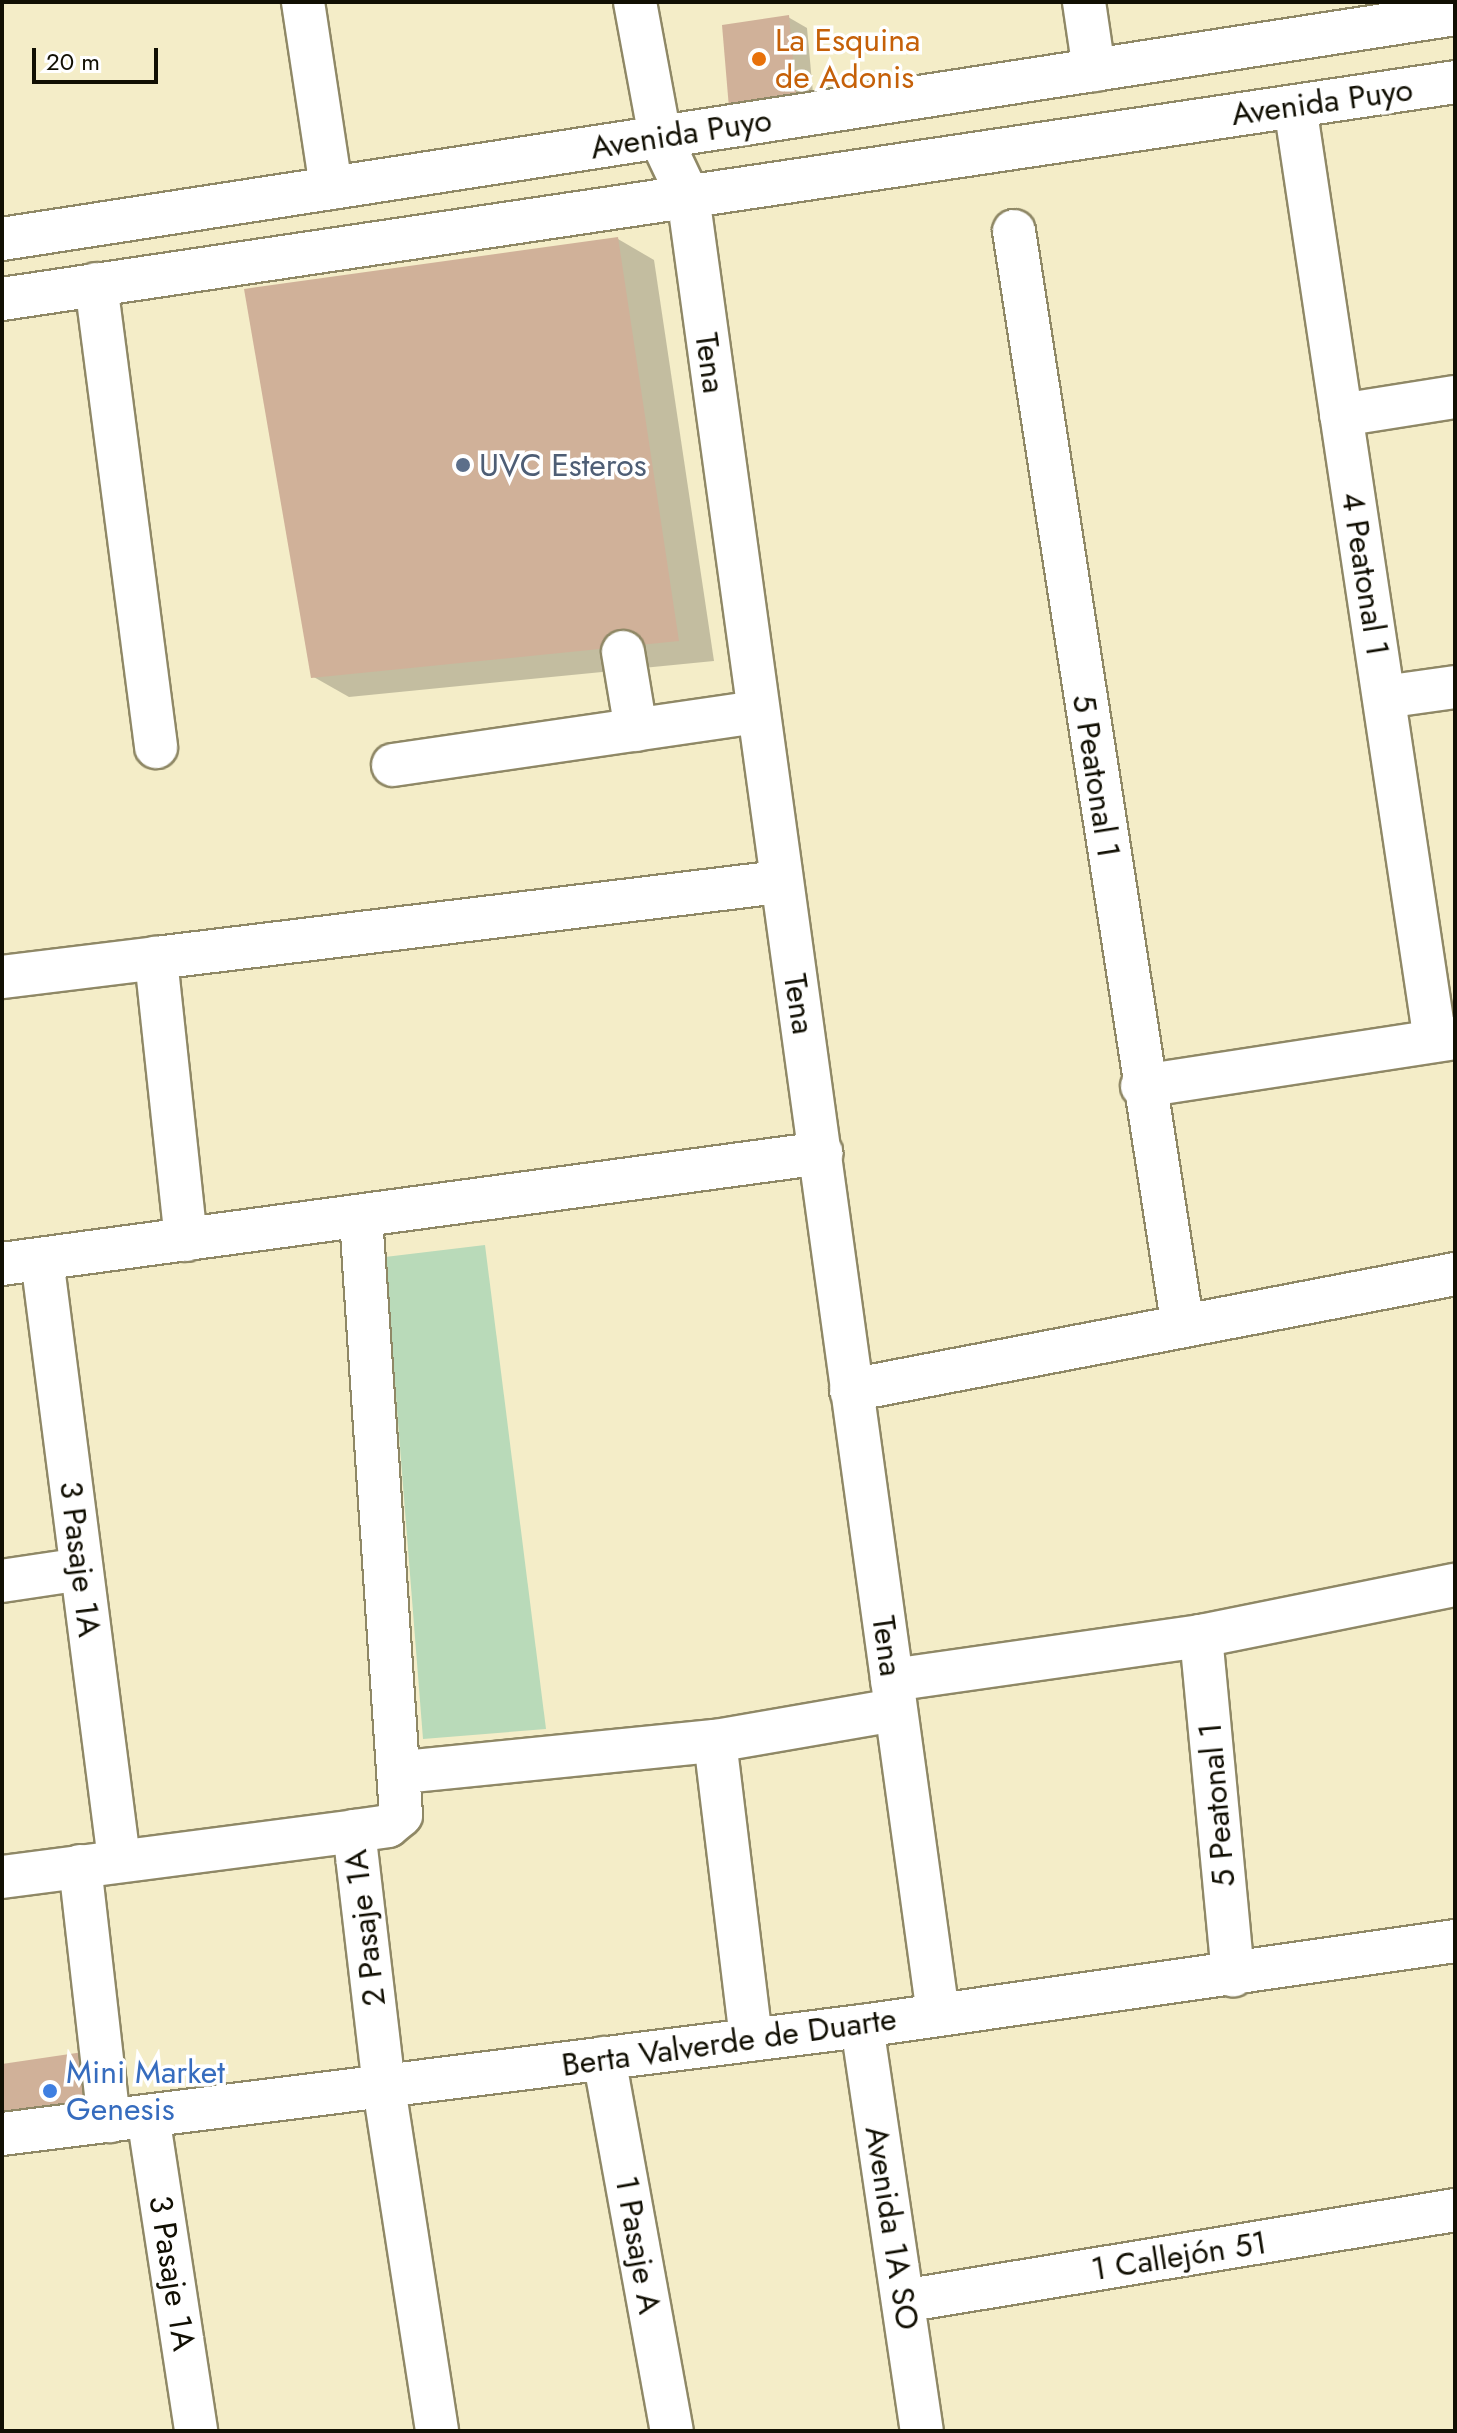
<!DOCTYPE html>
<meta charset="utf-8">
<style>
body{margin:0}
#map{position:relative;width:1457px;height:2433px;overflow:hidden;background:#f4edc8;font-family:Jost,sans-serif}
div>[style]{position:absolute}
[style*='--x']{left:calc(var(--x)*1px);top:calc(var(--y)*1px);width:calc(var(--w)*1px);rotate:calc(var(--a)*1deg)}
.green>*{inset:0;background:#b9dab9}
.shadow>*{inset:0;background:#0003}
.building>*{inset:0;background:#d0b199}
.roads{filter:drop-shadow(2px 0 #8f8866) drop-shadow(-2px 0 #8f8866) drop-shadow(0 2px #8f8866) drop-shadow(0 -2px #8f8866)}
.minor>*{height:42px;margin:-21px;padding:0 21px;transform-origin:21px;border-radius:21px;background:#fff}
.dots>*{width:22px;height:22px;translate:-50% -50%;box-sizing:border-box;border:4px solid #fff;border-radius:50%}
span{translate:-50% -50%;white-space:nowrap;text-align:center;line-height:1.15;-webkit-text-stroke:7px #fff;paint-order:stroke}
.food-label{font-size:32px;color:#c56008}
.left{translate:0 -50%;text-align:left}
.street-label{font-size:32px;color:#110f03}
.service-label{font-size:32px;color:#4e5e75}
.shop-label{font-size:32px;color:#366cbe}
.frame{position:absolute;inset:0;border:4px solid #110f03;pointer-events:none}
.scale{position:absolute;left:32px;top:48px;width:126px;height:36px;box-sizing:border-box;border:4px solid #110f03;border-top:0;padding-left:10px;font-size:24px;line-height:28px;white-space:nowrap;color:#110f03;-webkit-text-stroke:6px #fff;paint-order:stroke}
</style>
<div id="map">
<div class="green">
<div style="clip-path:polygon(485px 1245px,546px 1729px,423px 1739px,385px 1257px)"></div>
</div>
<div class="shadow">
<div style="clip-path:polygon(788px 17px,807px 28px,814px 104px,750px 117px)"></div>
<div style="clip-path:polygon(618px 239px,654px 260px,714px 661px,349px 697px,312px 676px)"></div>
</div>
<div class="building">
<div style="clip-path:polygon(789px 15px,796px 94px,729px 108px,722px 25px)"></div>
<div style="clip-path:polygon(618px 237px,679px 641px,311px 678px,244px 289px)"></div>
<div style="clip-path:polygon(90px 2051px,103px 2117px,2px 2130px,2px 2064px)"></div>
</div>
<div class="roads">
<div class="minor">
<div style="--x:303;--y:2;--w:188;--a:81.4"></div>
<div style="--x:635;--y:2;--w:137;--a:79.5"></div>
<div style="--x:660;--y:137;--w:65;--a:64.6"></div>
<div style="--x:688;--y:196;--w:1834;--a:82.17"></div>
<div style="--x:1084;--y:2;--w:69;--a:81.6"></div>
<div style="--x:1295;--y:106;--w:945;--a:81.48"></div>
<div style="--x:1014;--y:231;--w:1103;--a:81.24"></div>
<div style="--x:2;--y:239;--w:1470;--a:-8.8"></div>
<div style="--x:96;--y:284;--w:467;--a:82.6"></div>
<div style="--x:2;--y:299;--w:1469;--a:-8.49"></div>
<div style="--x:1341;--y:415;--w:115;--a:-9"></div>
<div style="--x:623;--y:652;--w:79;--a:80.5"></div>
<div style="--x:1384;--y:697;--w:72;--a:-8"></div>
<div style="--x:393;--y:765;--w:369;--a:-8.3"></div>
<div style="--x:2;--y:977;--w:155;--a:-7"></div>
<div style="--x:1142;--y:1086;--w:317;--a:-8.7"></div>
<div style="--x:186;--y:1240;--w:284;--a:-96.1"></div>
<div style="--x:156;--y:958;--w:628;--a:-6.96"></div>
<div style="--x:42;--y:1259;--w:605;--a:82.69"></div>
<div style="--x:2;--y:1264;--w:827;--a:-7.71"></div>
<div style="--x:851;--y:1390;--w:615;--a:-10.87"></div>
<div style="--x:2;--y:1581;--w:80;--a:-8.6"></div>
<div style="--x:1201;--y:1636;--w:341;--a:84.6"></div>
<div style="--x:892;--y:1680;--w:312;--a:-8.1"></div>
<div style="--x:1201;--y:1636;--w:259;--a:-11.4"></div>
<div style="--x:715;--y:1741;--w:301;--a:83.1"></div>
<div style="--x:403;--y:1772;--w:314;--a:-5.7"></div>
<div style="--x:715;--y:1741;--w:183;--a:-9.8"></div>
<div style="--x:354;--y:1831;--w:259;--a:83.3"></div>
<div style="--x:384;--y:2088;--w:347;--a:81.2"></div>
<div style="--x:80;--y:1866;--w:257;--a:83.5"></div>
<div style="--x:2;--y:1877;--w:355;--a:-7.4"></div>
<div style="--x:354;--y:1831;--w:34;--a:-8"></div>
<div style="--x:388;--y:1826;--w:17;--a:-40"></div>
<div style="--x:401;--y:1815;--w:599;--a:-93.83"></div>
<div style="--x:862;--y:2026;--w:409;--a:81.6"></div>
<div style="--x:604;--y:2058;--w:379;--a:79.7"></div>
<div style="--x:148;--y:2116;--w:319;--a:81.3"></div>
<div style="--x:2;--y:2134;--w:867;--a:-7.16"></div>
<div style="--x:862;--y:2026;--w:599;--a:-8.16"></div>
<div style="--x:903;--y:2301;--w:559;--a:-9.36"></div>
</div>
</div>
<div class="dots">
<div style="left:759px;top:59px;background:#e8710a"></div>
<div style="left:463px;top:465px;background:#5c6f8a"></div>
<div style="left:50px;top:2091px;background:#3f7fe0"></div>
</div>
<div class="food-label">
<span class="left" style="left:775px;top:59px">La Esquina<br>de Adonis</span>
</div>
<div class="street-label">
<span style="left:1322px;top:102px;rotate:-8deg">Avenida Puyo</span>
<span style="left:681px;top:134px;rotate:-9deg">Avenida Puyo</span>
<span style="left:710px;top:363px;rotate:82deg">Tena</span>
<span style="left:1365px;top:574px;rotate:81deg">4 Peatonal 1</span>
<span style="left:1096px;top:776px;rotate:81deg">5 Peatonal 1</span>
<span style="left:799px;top:1004px;rotate:81deg">Tena</span>
<span style="left:80px;top:1559px;rotate:83deg">3 Pasaje 1A</span>
<span style="left:887px;top:1646px;rotate:82deg">Tena</span>
<span style="left:1217px;top:1805px;rotate:-95deg">5 Peatonal 1</span>
<span style="left:365px;top:1928px;rotate:-97deg">2 Pasaje 1A</span>
<span style="left:729px;top:2042px;rotate:-8deg">Berta Valverde de Duarte</span>
<span style="left:892px;top:2228px;rotate:81deg">Avenida 1A SO</span>
<span style="left:638px;top:2245px;rotate:80deg">1 Pasaje A</span>
<span style="left:1179px;top:2256px;rotate:-9deg">1 Callejón 51</span>
<span style="left:172px;top:2273px;rotate:81deg">3 Pasaje 1A</span>
</div>
<div class="service-label">
<span class="left" style="left:479px;top:465px">UVC Esteros</span>
</div>
<div class="shop-label">
<span class="left" style="left:66px;top:2091px">Mini Market<br>Genesis</span>
</div>
<div class="frame"></div>
<div class="scale">20 m</div>
</div>
